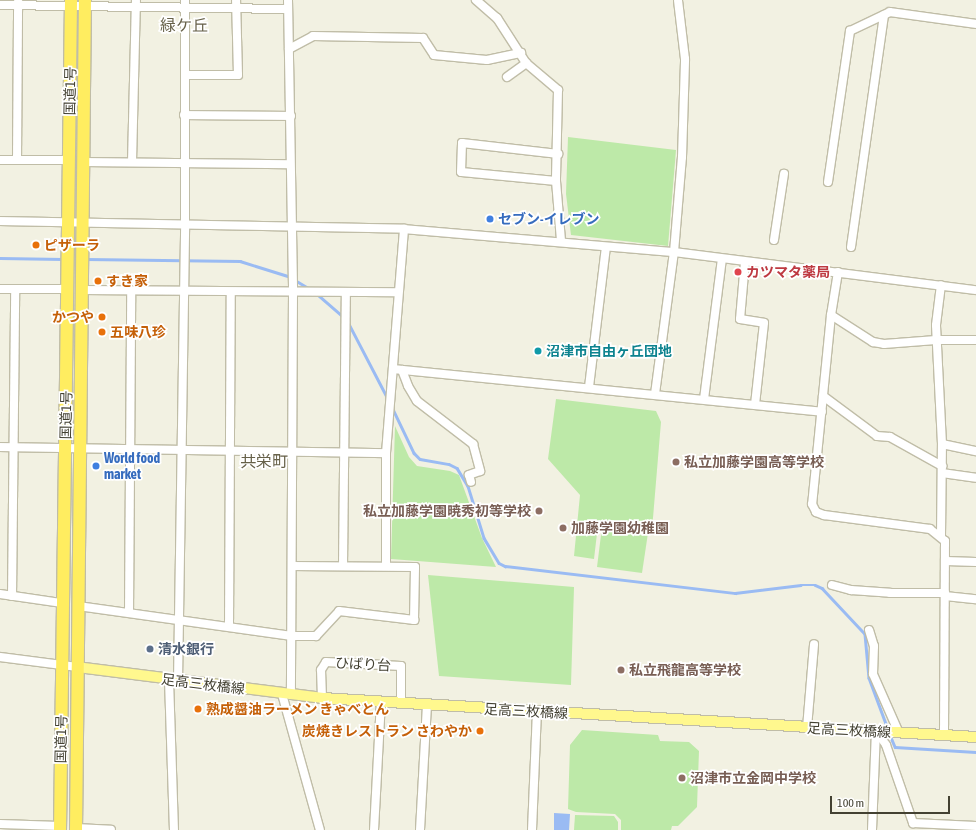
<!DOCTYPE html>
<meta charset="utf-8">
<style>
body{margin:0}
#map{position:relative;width:976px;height:830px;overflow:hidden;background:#f2f1e2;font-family:"Asap Condensed","Noto Sans JP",sans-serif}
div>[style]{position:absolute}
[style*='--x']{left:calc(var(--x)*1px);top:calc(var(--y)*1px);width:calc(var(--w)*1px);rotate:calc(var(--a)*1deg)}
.green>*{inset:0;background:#bde9a8}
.water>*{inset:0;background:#9abbf3}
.stream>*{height:2.5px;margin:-1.25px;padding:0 1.25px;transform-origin:1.25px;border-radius:1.25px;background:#9abbf3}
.roads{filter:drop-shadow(1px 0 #c0bda7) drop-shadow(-1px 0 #c0bda7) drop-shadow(0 1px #c0bda7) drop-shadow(0 -1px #c0bda7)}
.minor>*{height:8px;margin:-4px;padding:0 4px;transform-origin:4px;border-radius:4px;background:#fff}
.major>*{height:10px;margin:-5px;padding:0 5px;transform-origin:5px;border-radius:5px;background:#fff88e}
.highway>*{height:12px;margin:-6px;padding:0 6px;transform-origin:6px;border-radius:6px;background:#ffed60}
.dots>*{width:11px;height:11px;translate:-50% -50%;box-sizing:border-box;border:2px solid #fff;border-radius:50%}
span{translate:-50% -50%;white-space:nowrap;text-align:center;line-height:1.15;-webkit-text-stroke:3.5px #fff;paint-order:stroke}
.street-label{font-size:14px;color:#434132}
.shop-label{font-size:14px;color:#366cbe;font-weight:700}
.left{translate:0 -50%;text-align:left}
.food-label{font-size:14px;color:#c56008;font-weight:700}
.right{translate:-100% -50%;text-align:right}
.health-label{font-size:14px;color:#be3a42;font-weight:700}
.culture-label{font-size:14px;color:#0d838f;font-weight:700}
.education-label{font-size:14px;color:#785e54;font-weight:700}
.service-label{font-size:14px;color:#4e5e75;font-weight:700}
.quarter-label{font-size:16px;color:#676149}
.scale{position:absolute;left:830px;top:796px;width:120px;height:18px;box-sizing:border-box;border:2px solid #434132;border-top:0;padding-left:5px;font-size:12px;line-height:14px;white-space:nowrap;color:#434132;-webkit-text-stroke:3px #fff;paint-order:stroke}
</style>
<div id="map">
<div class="green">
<div style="clip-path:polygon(568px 137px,676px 150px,668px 246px,571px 235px,566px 194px)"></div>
<div style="clip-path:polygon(556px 399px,656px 411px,661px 422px,652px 530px,598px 525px,594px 559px,574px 556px,580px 495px,548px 459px)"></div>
<div style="clip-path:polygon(395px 426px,409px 457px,417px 466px,450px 471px,459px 475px,482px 538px,496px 567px,391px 559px)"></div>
<div style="clip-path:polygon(602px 527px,648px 533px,642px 573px,597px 567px)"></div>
<div style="clip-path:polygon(428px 575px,574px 587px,571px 685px,439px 676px)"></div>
<div style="clip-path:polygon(582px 730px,658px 735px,660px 741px,689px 742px,699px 751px,697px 807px,678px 826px,672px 826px,671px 830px,621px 830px,621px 820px,615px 814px,576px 812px,568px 809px,570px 745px)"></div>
<div style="clip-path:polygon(575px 815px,614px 816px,618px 822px,618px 830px,574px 830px)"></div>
</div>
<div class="water">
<div style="clip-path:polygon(554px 813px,570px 814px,569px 830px,554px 830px)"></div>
</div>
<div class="stream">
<div style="--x:0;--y:258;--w:63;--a:0.9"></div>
<div style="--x:86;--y:259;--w:154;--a:0.7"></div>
<div style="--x:240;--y:261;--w:53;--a:17.4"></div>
<div style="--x:295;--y:280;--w:17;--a:31"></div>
<div style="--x:317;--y:294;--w:35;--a:41"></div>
<div style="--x:348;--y:322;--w:85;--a:62.5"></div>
<div style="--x:392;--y:407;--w:51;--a:64.4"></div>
<div style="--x:414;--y:453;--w:8;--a:45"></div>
<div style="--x:420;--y:459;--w:29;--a:10"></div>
<div style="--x:449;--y:464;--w:9;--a:27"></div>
<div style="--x:457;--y:468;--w:21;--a:59"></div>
<div style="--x:468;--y:486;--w:54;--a:72.9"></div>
<div style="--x:484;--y:538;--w:29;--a:59"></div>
<div style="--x:499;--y:563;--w:7;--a:27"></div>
<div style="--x:505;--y:566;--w:232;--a:6.7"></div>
<div style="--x:735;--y:593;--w:66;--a:-6.9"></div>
<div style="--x:801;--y:585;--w:14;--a:0"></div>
<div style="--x:815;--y:585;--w:8;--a:23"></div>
<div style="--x:822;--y:588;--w:63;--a:46.9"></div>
<div style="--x:865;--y:634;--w:44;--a:84.8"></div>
<div style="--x:869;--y:678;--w:54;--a:69.6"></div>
<div style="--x:890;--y:735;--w:13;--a:67"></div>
<div style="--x:895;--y:747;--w:81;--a:3.5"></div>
</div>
<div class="roads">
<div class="minor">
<div style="--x:288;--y:0;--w:293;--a:89"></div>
<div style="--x:293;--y:293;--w:402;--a:90.3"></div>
<div style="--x:476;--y:0;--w:28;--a:41"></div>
<div style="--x:497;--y:18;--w:54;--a:57.2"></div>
<div style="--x:526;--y:63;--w:42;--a:40.2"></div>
<div style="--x:558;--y:90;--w:91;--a:91.3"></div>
<div style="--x:556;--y:181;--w:60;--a:85.2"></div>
<div style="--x:0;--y:5;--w:288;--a:0.8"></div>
<div style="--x:289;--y:49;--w:27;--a:-28"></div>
<div style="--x:313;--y:36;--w:110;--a:1"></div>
<div style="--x:423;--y:38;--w:20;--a:57"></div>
<div style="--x:434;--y:55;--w:53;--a:5.4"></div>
<div style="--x:487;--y:60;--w:35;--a:-12"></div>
<div style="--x:185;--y:75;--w:53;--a:0"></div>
<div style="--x:238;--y:75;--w:75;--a:-91.5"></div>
<div style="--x:507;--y:77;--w:24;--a:-36"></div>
<div style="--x:184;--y:115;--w:107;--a:0.5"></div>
<div style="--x:0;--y:160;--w:68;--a:0"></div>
<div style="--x:17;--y:160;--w:159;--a:-89.6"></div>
<div style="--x:83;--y:162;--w:207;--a:0.6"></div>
<div style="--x:132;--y:162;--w:162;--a:-88.6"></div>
<div style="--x:556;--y:181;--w:95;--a:-174.6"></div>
<div style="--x:461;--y:172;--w:29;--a:-88"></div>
<div style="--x:462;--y:143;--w:97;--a:6.5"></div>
<div style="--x:828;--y:182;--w:153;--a:-81.7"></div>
<div style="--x:850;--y:31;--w:44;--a:-25.4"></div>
<div style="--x:890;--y:12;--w:87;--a:7.9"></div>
<div style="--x:0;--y:221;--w:404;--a:1.1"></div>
<div style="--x:404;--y:229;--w:271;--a:4.9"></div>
<div style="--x:674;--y:252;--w:304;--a:7.2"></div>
<div style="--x:774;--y:240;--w:67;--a:-81.4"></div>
<div style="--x:851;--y:247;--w:234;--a:-81.9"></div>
<div style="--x:745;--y:262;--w:57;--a:95"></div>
<div style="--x:740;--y:319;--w:24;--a:9"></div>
<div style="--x:764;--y:323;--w:81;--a:96.3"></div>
<div style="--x:838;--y:272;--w:44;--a:99.2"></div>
<div style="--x:831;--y:315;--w:190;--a:95.7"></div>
<div style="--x:812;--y:504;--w:9;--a:63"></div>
<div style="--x:816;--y:512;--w:9;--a:21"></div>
<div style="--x:824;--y:515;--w:107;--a:7.5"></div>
<div style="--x:930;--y:529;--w:19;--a:39"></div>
<div style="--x:945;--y:541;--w:195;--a:90.3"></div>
<div style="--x:0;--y:289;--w:67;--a:0"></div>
<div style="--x:82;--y:290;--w:316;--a:0.4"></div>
<div style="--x:831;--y:315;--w:50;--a:32.7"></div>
<div style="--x:873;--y:342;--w:11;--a:10"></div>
<div style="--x:884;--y:344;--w:52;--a:-4.4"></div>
<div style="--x:936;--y:340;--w:40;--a:0"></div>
<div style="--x:393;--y:369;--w:431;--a:5.7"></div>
<div style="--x:402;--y:370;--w:17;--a:69"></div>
<div style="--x:408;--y:386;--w:17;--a:59"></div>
<div style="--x:417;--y:401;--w:71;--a:37.5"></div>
<div style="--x:473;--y:444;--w:28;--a:75"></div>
<div style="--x:480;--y:471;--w:12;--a:160"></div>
<div style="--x:469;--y:475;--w:7;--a:74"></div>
<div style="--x:589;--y:387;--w:141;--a:-83.1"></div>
<div style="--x:655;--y:394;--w:143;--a:-82.4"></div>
<div style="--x:674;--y:252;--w:95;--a:-85.2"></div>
<div style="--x:682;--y:157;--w:98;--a:-88.2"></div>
<div style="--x:685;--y:59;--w:59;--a:-96.8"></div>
<div style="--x:823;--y:396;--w:67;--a:36.5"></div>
<div style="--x:877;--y:436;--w:13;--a:4"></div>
<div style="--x:890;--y:437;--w:60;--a:29.1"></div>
<div style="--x:704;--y:399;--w:141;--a:-82.7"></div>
<div style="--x:942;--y:444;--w:35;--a:12"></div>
<div style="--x:0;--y:447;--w:386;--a:0.9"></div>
<div style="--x:942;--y:473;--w:34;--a:8"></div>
<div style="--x:941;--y:536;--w:92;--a:-89.4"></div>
<div style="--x:942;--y:444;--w:119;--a:-92.9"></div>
<div style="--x:936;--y:325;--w:40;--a:-82.9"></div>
<div style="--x:946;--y:561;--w:30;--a:2"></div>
<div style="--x:343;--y:566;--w:272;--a:-89.4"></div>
<div style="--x:386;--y:566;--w:113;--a:-90"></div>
<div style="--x:386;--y:453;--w:225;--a:-85.4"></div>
<div style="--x:832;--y:585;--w:20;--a:15"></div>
<div style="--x:851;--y:590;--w:39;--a:4"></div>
<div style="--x:890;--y:593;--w:55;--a:0"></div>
<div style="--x:0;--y:594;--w:63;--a:8.3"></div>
<div style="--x:12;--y:596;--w:307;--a:-89.4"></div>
<div style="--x:945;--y:596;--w:31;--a:6"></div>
<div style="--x:78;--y:606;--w:216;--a:8"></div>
<div style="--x:292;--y:636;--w:24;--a:0"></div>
<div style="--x:316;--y:636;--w:34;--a:-47"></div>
<div style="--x:339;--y:611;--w:76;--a:6.8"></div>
<div style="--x:414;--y:620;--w:53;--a:-88.9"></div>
<div style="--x:415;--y:567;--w:123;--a:-179.5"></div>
<div style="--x:129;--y:612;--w:321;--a:-89.6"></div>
<div style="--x:229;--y:626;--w:334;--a:-89.7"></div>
<div style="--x:869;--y:630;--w:17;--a:73"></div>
<div style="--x:874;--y:646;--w:28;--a:92"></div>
<div style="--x:873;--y:674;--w:64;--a:66.2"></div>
<div style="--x:0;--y:657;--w:78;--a:7.4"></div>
<div style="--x:169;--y:680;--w:150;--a:88.1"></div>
<div style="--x:178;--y:681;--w:457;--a:-89.1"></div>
<div style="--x:185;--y:224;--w:224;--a:-90"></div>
<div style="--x:282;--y:694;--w:141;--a:74.4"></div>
<div style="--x:322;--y:698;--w:28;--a:-92"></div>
<div style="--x:321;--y:670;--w:9;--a:-58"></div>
<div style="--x:326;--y:662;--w:75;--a:3.1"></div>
<div style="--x:401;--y:666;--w:37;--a:90"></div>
<div style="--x:807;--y:728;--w:84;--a:-85.2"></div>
<div style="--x:876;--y:731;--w:17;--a:54"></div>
<div style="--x:886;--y:745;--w:83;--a:70.9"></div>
<div style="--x:913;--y:823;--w:63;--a:2.7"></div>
<div style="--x:0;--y:824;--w:60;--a:1.9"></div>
<div style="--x:76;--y:828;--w:35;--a:3"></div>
<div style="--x:374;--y:830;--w:128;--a:-86.9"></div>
<div style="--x:420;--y:830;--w:125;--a:-86.8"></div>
<div style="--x:532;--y:830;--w:118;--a:-87.6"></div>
<div style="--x:872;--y:830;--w:99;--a:-87.7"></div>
</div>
<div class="major">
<div style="--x:77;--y:667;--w:247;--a:7.2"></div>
<div style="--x:322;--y:698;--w:655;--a:3.41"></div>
</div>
<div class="highway">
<div style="--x:60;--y:830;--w:830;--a:-89.24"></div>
<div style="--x:76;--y:830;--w:830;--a:-89.38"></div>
</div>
</div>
<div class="dots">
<div style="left:490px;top:219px;background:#3f7fe0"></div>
<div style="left:36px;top:245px;background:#e8710a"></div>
<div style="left:738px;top:272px;background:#e0444e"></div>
<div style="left:98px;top:281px;background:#e8710a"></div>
<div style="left:102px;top:317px;background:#e8710a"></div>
<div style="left:102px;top:332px;background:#e8710a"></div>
<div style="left:538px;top:351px;background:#0f9aa8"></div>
<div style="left:676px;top:462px;background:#8d6e63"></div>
<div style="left:96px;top:466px;background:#3f7fe0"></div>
<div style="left:539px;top:511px;background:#8d6e63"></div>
<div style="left:563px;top:528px;background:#8d6e63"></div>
<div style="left:150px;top:649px;background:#5c6f8a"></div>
<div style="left:621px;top:670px;background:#8d6e63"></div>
<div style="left:198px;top:709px;background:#e8710a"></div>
<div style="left:480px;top:731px;background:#e8710a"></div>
<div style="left:682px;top:778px;background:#8d6e63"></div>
</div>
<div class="street-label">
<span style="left:70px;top:91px;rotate:-89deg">国道1号</span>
<span style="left:66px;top:415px;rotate:-89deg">国道1号</span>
<span style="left:363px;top:664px;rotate:3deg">ひばり台</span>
<span style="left:203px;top:684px;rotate:7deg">足高三枚橋線</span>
<span style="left:526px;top:711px;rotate:3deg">足高三枚橋線</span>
<span style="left:849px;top:730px;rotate:3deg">足高三枚橋線</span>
<span style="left:61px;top:739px;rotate:-89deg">国道1号</span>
</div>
<div class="shop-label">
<span class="left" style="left:498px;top:219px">セブン-イレブン</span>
<span class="left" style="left:104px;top:466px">World food<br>market</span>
</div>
<div class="food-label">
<span class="left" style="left:44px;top:245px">ピザーラ</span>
<span class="left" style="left:106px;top:281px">すき家</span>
<span class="right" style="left:94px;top:317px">かつや</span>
<span class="left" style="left:110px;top:332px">五味八珍</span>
<span class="left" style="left:206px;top:709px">熟成醤油ラーメン きゃべとん</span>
<span class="right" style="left:472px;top:731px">炭焼きレストラン さわやか</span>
</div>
<div class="health-label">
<span class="left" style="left:746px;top:272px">カツマタ薬局</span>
</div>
<div class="culture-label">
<span class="left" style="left:546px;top:351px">沼津市自由ヶ丘団地</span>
</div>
<div class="education-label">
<span class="left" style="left:684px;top:462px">私立加藤学園高等学校</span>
<span class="right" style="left:531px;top:511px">私立加藤学園暁秀初等学校</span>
<span class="left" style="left:571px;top:528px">加藤学園幼稚園</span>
<span class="left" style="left:629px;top:670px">私立飛龍高等学校</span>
<span class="left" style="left:690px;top:778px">沼津市立金岡中学校</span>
</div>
<div class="service-label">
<span class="left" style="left:158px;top:649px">清水銀行</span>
</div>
<div class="quarter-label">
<span style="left:184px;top:25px">緑ケ丘</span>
<span style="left:264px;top:461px">共栄町</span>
</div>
<div class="scale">100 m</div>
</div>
